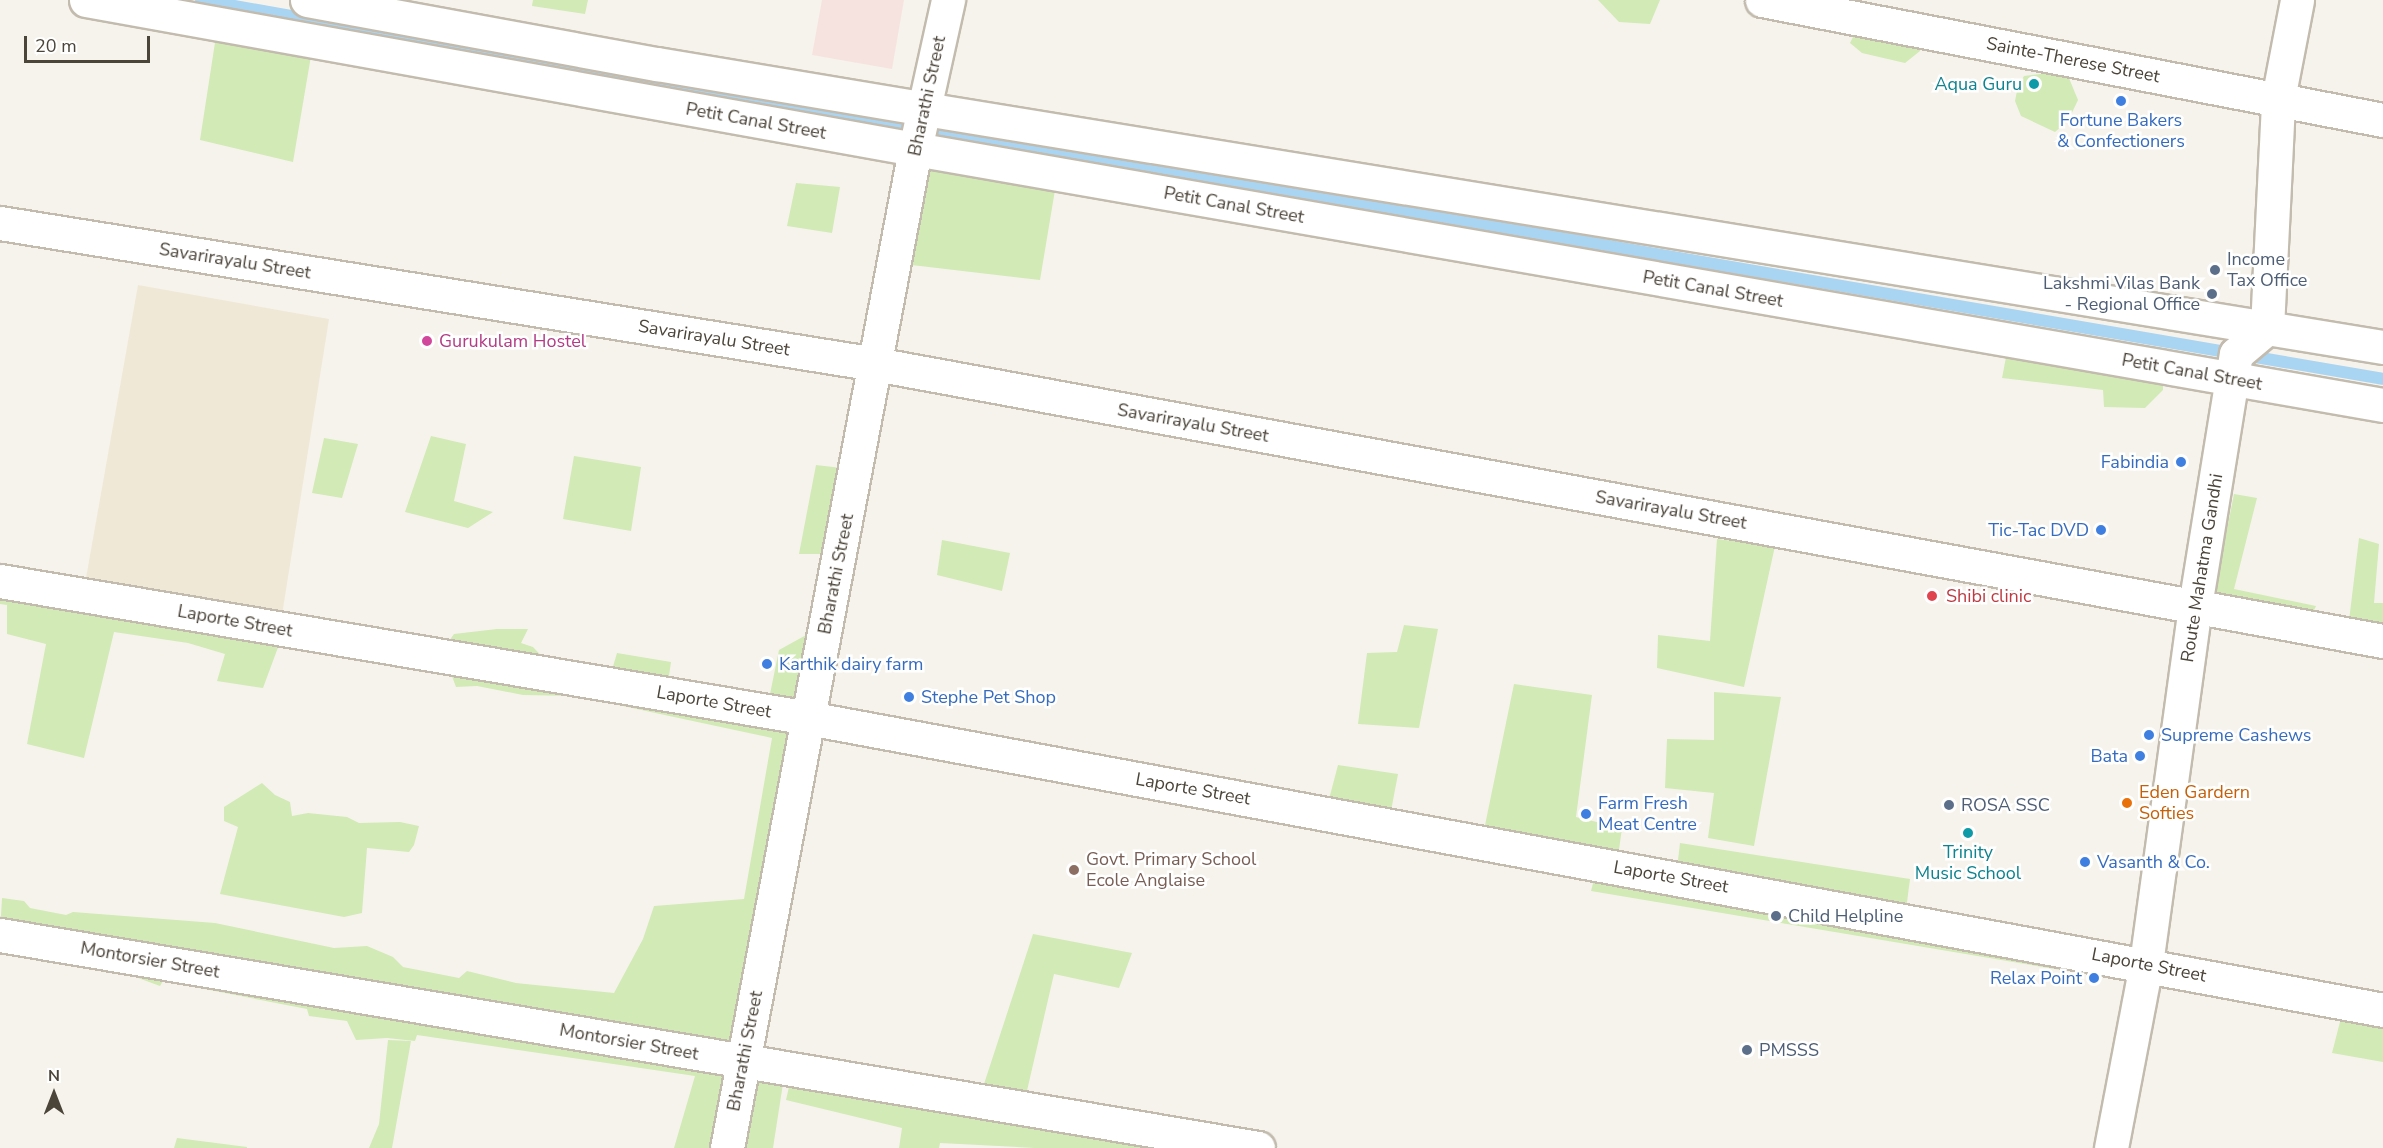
<!DOCTYPE html>
<style>
body{margin:0}
#map{position:relative;width:2383px;height:1148px;overflow:hidden;background:#f6f3ec;font-family:"Nunito Sans",sans-serif}
div>[style]{position:absolute}
[style*='--x']{left:calc(var(--x)*1px);top:calc(var(--y)*1px);width:calc(var(--w)*1px);rotate:calc(var(--a)*1deg)}
.education>*{inset:0;background:#efe8d6}
.medical>*{inset:0;background:#f6e3e0}
.green>*{inset:0;background:#d2eab5}
.stream>*{height:12px;margin:-6px;padding:0 6px;transform-origin:6px;border-radius:6px;background:#a9d4f2}
.roads{filter:drop-shadow(2px 0 #c2bbae) drop-shadow(-2px 0 #c2bbae) drop-shadow(0 2px #c2bbae) drop-shadow(0 -2px #c2bbae)}
.minor>*{height:33px;margin:-16.5px;padding:0 16.5px;transform-origin:16.5px;border-radius:16.5px;background:#fff}
.tertiary>*{height:33px;margin:-16.5px;padding:0 16.5px;transform-origin:16.5px;border-radius:16.5px;background:#fff}
.dots>*{width:16px;height:16px;translate:-50% -50%;box-sizing:border-box;border:3px solid #fff;border-radius:50%}
span{translate:-50% -50%;white-space:nowrap;text-align:center;line-height:1.15;-webkit-text-stroke:5px #fff;paint-order:stroke}
.street-label{font-size:18px;color:#4b4439}
.culture-label{font-size:18px;color:#0d838f}
.right{translate:-100% -50%;text-align:right}
.shop-label{font-size:18px;color:#366cbe}
.left{translate:0 -50%;text-align:left}
.service-label{font-size:18px;color:#4e5e75}
.hotel-label{font-size:18px;color:#b23c85}
.health-label{font-size:18px;color:#be3a42}
.food-label{font-size:18px;color:#c56008}
.education-label{font-size:18px;color:#785e54}
.north{position:absolute;left:24px;top:1064px;width:60px;height:60px;-webkit-text-stroke:4px #fff;paint-order:stroke;rotate:0deg;font-size:16px;font-weight:700;line-height:24px;text-align:center;color:#4b4439}
.north::after{content:'';display:block;margin:auto;width:21px;height:27px;background:#4b4439;clip-path:polygon(50% 0,100% 100%,50% 72%,0 100%)}
.scale{position:absolute;left:24px;top:36px;width:126px;height:27px;box-sizing:border-box;border:3px solid #4b4439;border-top:0;padding-left:8px;font-size:18px;line-height:21px;white-space:nowrap;color:#4b4439;-webkit-text-stroke:4px #fff;paint-order:stroke}
</style>
<div id="map">
<div class="education">
<div style="clip-path:polygon(138px 285px,329px 319px,282px 615px,86px 578px)"></div>
</div>
<div class="medical">
<div style="clip-path:polygon(822px 0,904px 0,892px 69px,812px 55px)"></div>
</div>
<div class="green">
<div style="clip-path:polygon(533px 0,588px 0,585px 14px,532px 6px)"></div>
<div style="clip-path:polygon(1598px 0,1660px 0,1650px 24px,1619px 22px)"></div>
<div style="clip-path:polygon(1857px 29px,1922px 41px,1920px 51px,1905px 63px,1862px 53px,1850px 43px)"></div>
<div style="clip-path:polygon(216px 36px,312px 50px,293px 162px,200px 140px)"></div>
<div style="clip-path:polygon(2066px 71px,2078px 100px,2068px 121px,2055px 132px,2021px 116px,2015px 101px,2018px 86px,2024px 76px)"></div>
<div style="clip-path:polygon(925px 158px,1056px 184px,1040px 280px,903px 264px)"></div>
<div style="clip-path:polygon(796px 183px,840px 187px,832px 233px,787px 226px)"></div>
<div style="clip-path:polygon(2009px 342px,2163px 371px,2163px 390px,2145px 408px,2104px 407px,2103px 390px,2002px 378px)"></div>
<div style="clip-path:polygon(431px 436px,466px 444px,454px 501px,493px 512px,468px 528px,405px 512px)"></div>
<div style="clip-path:polygon(324px 438px,358px 444px,342px 498px,312px 493px)"></div>
<div style="clip-path:polygon(574px 456px,641px 467px,631px 531px,563px 519px)"></div>
<div style="clip-path:polygon(816px 465px,850px 469px,834px 554px,799px 554px)"></div>
<div style="clip-path:polygon(2234px 494px,2257px 498px,2234px 589px,2316px 606px,2308px 623px,2212px 605px)"></div>
<div style="clip-path:polygon(2359px 538px,2379px 544px,2374px 603px,2383px 603px,2383px 635px,2348px 629px)"></div>
<div style="clip-path:polygon(1717px 539px,1775px 546px,1744px 687px,1657px 668px,1658px 635px,1710px 641px)"></div>
<div style="clip-path:polygon(942px 540px,1010px 553px,1002px 591px,937px 575px)"></div>
<div style="clip-path:polygon(0 583px,807px 720px,739px 1056px,0 933px,2px 898px,24px 901px,30px 908px,66px 915px,73px 912px,215px 923px,334px 948px,367px 946px,393px 957px,403px 967px,459px 978px,467px 971px,516px 983px,614px 993px,643px 939px,654px 906px,744px 899px,772px 738px,576px 696px,523px 695px,477px 686px,456px 687px,450px 671px,280px 642px,263px 688px,217px 681px,225px 654px,188px 643px,114px 632px,84px 758px,27px 744px,46px 644px,7px 634px,7px 605px,0 604px)"></div>
<div style="clip-path:polygon(1404px 625px,1438px 629px,1419px 728px,1358px 724px,1367px 653px,1397px 652px)"></div>
<div style="clip-path:polygon(497px 629px,528px 629px,521px 643px,533px 647px,556px 671px,444px 648px,454px 634px)"></div>
<div style="clip-path:polygon(817px 629px,803px 712px,737px 692px,770px 694px,779px 650px)"></div>
<div style="clip-path:polygon(617px 653px,671px 662px,667px 689px,609px 680px)"></div>
<div style="clip-path:polygon(1514px 684px,1592px 695px,1576px 817px,1622px 828px,1618px 857px,1483px 835px)"></div>
<div style="clip-path:polygon(1714px 692px,1781px 697px,1754px 846px,1708px 838px,1714px 793px,1665px 788px,1667px 739px,1714px 740px)"></div>
<div style="clip-path:polygon(1338px 765px,1398px 774px,1390px 816px,1328px 803px)"></div>
<div style="clip-path:polygon(262px 783px,275px 795px,290px 802px,292px 816px,308px 813px,347px 817px,359px 823px,400px 822px,419px 826px,414px 845px,409px 852px,367px 848px,362px 913px,344px 917px,220px 894px,238px 827px,224px 821px,224px 807px)"></div>
<div style="clip-path:polygon(1680px 843px,1910px 879px,1906px 910px,1677px 869px)"></div>
<div style="clip-path:polygon(1597px 868px,2067px 955px,2061px 970px,1591px 891px)"></div>
<div style="clip-path:polygon(1033px 934px,1132px 953px,1119px 988px,1054px 974px,1026px 1095px,984px 1084px)"></div>
<div style="clip-path:polygon(92px 961px,738px 1065px,722px 1148px,674px 1148px,695px 1076px,417px 1035px,415px 1041px,387px 1038px,356px 1040px,347px 1021px,309px 1016px,307px 1009px,163px 981px,160px 986px)"></div>
<div style="clip-path:polygon(2343px 1010px,2383px 1018px,2383px 1062px,2332px 1053px)"></div>
<div style="clip-path:polygon(388px 1040px,411px 1041px,392px 1148px,369px 1148px,379px 1124px)"></div>
<div style="clip-path:polygon(750px 1070px,784px 1077px,773px 1148px,736px 1148px)"></div>
<div style="clip-path:polygon(791px 1078px,1222px 1148px,1035px 1148px,940px 1143px,939px 1148px,899px 1148px,902px 1128px,786px 1100px)"></div>
<div style="clip-path:polygon(177px 1138px,247px 1147px,247px 1148px,174px 1148px)"></div>
</div>
<div class="stream">
<div style="--x:201;--y:0;--w:591;--a:10.13"></div>
<div style="--x:783;--y:104;--w:1623;--a:9.75"></div>
</div>
<div class="roads">
<div class="minor">
<div style="--x:86;--y:0;--w:842;--a:10.19"></div>
<div style="--x:915;--y:149;--w:1490;--a:9.89"></div>
<div style="--x:307;--y:0;--w:356;--a:10.4"></div>
<div style="--x:657;--y:64;--w:272;--a:9.5"></div>
<div style="--x:925;--y:109;--w:1477;--a:9.27"></div>
<div style="--x:1762;--y:0;--w:632;--a:10.94"></div>
<div style="--x:0;--y:223;--w:886;--a:9.15"></div>
<div style="--x:875;--y:364;--w:1533;--a:10.41"></div>
<div style="--x:0;--y:581;--w:820;--a:9.62"></div>
<div style="--x:808;--y:718;--w:1602;--a:10.5"></div>
<div style="--x:0;--y:935;--w:1276;--a:9.61"></div>
</div>
<div class="tertiary">
<div style="--x:727;--y:1148;--w:1017;--a:-79.34"></div>
<div style="--x:915;--y:149;--w:153;--a:-77.5"></div>
<div style="--x:2111;--y:1148;--w:187;--a:-79.2"></div>
<div style="--x:2146;--y:964;--w:361;--a:-82.2"></div>
<div style="--x:2195;--y:606;--w:255;--a:-80.8"></div>
<div style="--x:2236;--y:354;--w:40;--a:-40"></div>
<div style="--x:2267;--y:328;--w:229;--a:-87.2"></div>
<div style="--x:2278;--y:99;--w:101;--a:-79.1"></div>
</div>
</div>
<div class="dots">
<div style="left:2034px;top:84px;background:#0f9aa8"></div>
<div style="left:2121px;top:101px;background:#3f7fe0"></div>
<div style="left:2215px;top:270px;background:#5c6f8a"></div>
<div style="left:2212px;top:294px;background:#5c6f8a"></div>
<div style="left:427px;top:341px;background:#d1479c"></div>
<div style="left:2181px;top:462px;background:#3f7fe0"></div>
<div style="left:2101px;top:530px;background:#3f7fe0"></div>
<div style="left:1932px;top:596px;background:#e0444e"></div>
<div style="left:767px;top:664px;background:#3f7fe0"></div>
<div style="left:909px;top:697px;background:#3f7fe0"></div>
<div style="left:2149px;top:735px;background:#3f7fe0"></div>
<div style="left:2140px;top:756px;background:#3f7fe0"></div>
<div style="left:2127px;top:803px;background:#e8710a"></div>
<div style="left:1949px;top:805px;background:#5c6f8a"></div>
<div style="left:1586px;top:814px;background:#3f7fe0"></div>
<div style="left:1968px;top:833px;background:#0f9aa8"></div>
<div style="left:2085px;top:862px;background:#3f7fe0"></div>
<div style="left:1074px;top:870px;background:#8d6e63"></div>
<div style="left:1776px;top:916px;background:#5c6f8a"></div>
<div style="left:2094px;top:978px;background:#3f7fe0"></div>
<div style="left:1747px;top:1050px;background:#5c6f8a"></div>
</div>
<div class="street-label">
<span style="left:2073px;top:60px;rotate:11deg">Sainte-Therese Street</span>
<span style="left:927px;top:96px;rotate:-78deg">Bharathi Street</span>
<span style="left:756px;top:121px;rotate:10deg">Petit Canal Street</span>
<span style="left:1234px;top:205px;rotate:10deg">Petit Canal Street</span>
<span style="left:235px;top:261px;rotate:9deg">Savarirayalu Street</span>
<span style="left:1713px;top:289px;rotate:10deg">Petit Canal Street</span>
<span style="left:714px;top:338px;rotate:9deg">Savarirayalu Street</span>
<span style="left:2192px;top:372px;rotate:10deg">Petit Canal Street</span>
<span style="left:1193px;top:423px;rotate:10deg">Savarirayalu Street</span>
<span style="left:1671px;top:510px;rotate:10deg">Savarirayalu Street</span>
<span style="left:2202px;top:568px;rotate:-81deg">Route Mahatma Gandhi</span>
<span style="left:836px;top:574px;rotate:-79deg">Bharathi Street</span>
<span style="left:235px;top:621px;rotate:10deg">Laporte Street</span>
<span style="left:714px;top:702px;rotate:10deg">Laporte Street</span>
<span style="left:1193px;top:789px;rotate:10deg">Laporte Street</span>
<span style="left:1671px;top:877px;rotate:10deg">Laporte Street</span>
<span style="left:150px;top:960px;rotate:10deg">Montorsier Street</span>
<span style="left:2149px;top:965px;rotate:11deg">Laporte Street</span>
<span style="left:629px;top:1042px;rotate:10deg">Montorsier Street</span>
<span style="left:745px;top:1051px;rotate:-79deg">Bharathi Street</span>
</div>
<div class="culture-label">
<span class="right" style="left:2022px;top:84px">Aqua Guru</span>
<span style="left:1968px;top:863px">Trinity<br>Music School</span>
</div>
<div class="shop-label">
<span style="left:2121px;top:131px">Fortune Bakers<br>&amp; Confectioners</span>
<span class="right" style="left:2169px;top:462px">Fabindia</span>
<span class="right" style="left:2089px;top:530px">Tic-Tac DVD</span>
<span class="left" style="left:779px;top:664px">Karthik dairy farm</span>
<span class="left" style="left:921px;top:697px">Stephe Pet Shop</span>
<span class="left" style="left:2161px;top:735px">Supreme Cashews</span>
<span class="right" style="left:2128px;top:756px">Bata</span>
<span class="left" style="left:1598px;top:814px">Farm Fresh<br>Meat Centre</span>
<span class="left" style="left:2097px;top:862px">Vasanth &amp; Co.</span>
<span class="right" style="left:2082px;top:978px">Relax Point</span>
</div>
<div class="service-label">
<span class="left" style="left:2227px;top:270px">Income<br>Tax Office</span>
<span class="right" style="left:2200px;top:294px">Lakshmi Vilas Bank<br>- Regional Office</span>
<span class="left" style="left:1961px;top:805px">ROSA SSC</span>
<span class="left" style="left:1788px;top:916px">Child Helpline</span>
<span class="left" style="left:1759px;top:1050px">PMSSS</span>
</div>
<div class="hotel-label">
<span class="left" style="left:439px;top:341px">Gurukulam Hostel</span>
</div>
<div class="health-label">
<span class="left" style="left:1946px;top:596px">Shibi clinic</span>
</div>
<div class="food-label">
<span class="left" style="left:2139px;top:803px">Eden Gardern<br>Softies</span>
</div>
<div class="education-label">
<span class="left" style="left:1086px;top:870px">Govt. Primary School<br>Ecole Anglaise</span>
</div>
<div class="north">N</div>
<div class="scale">20 m</div>
</div>
